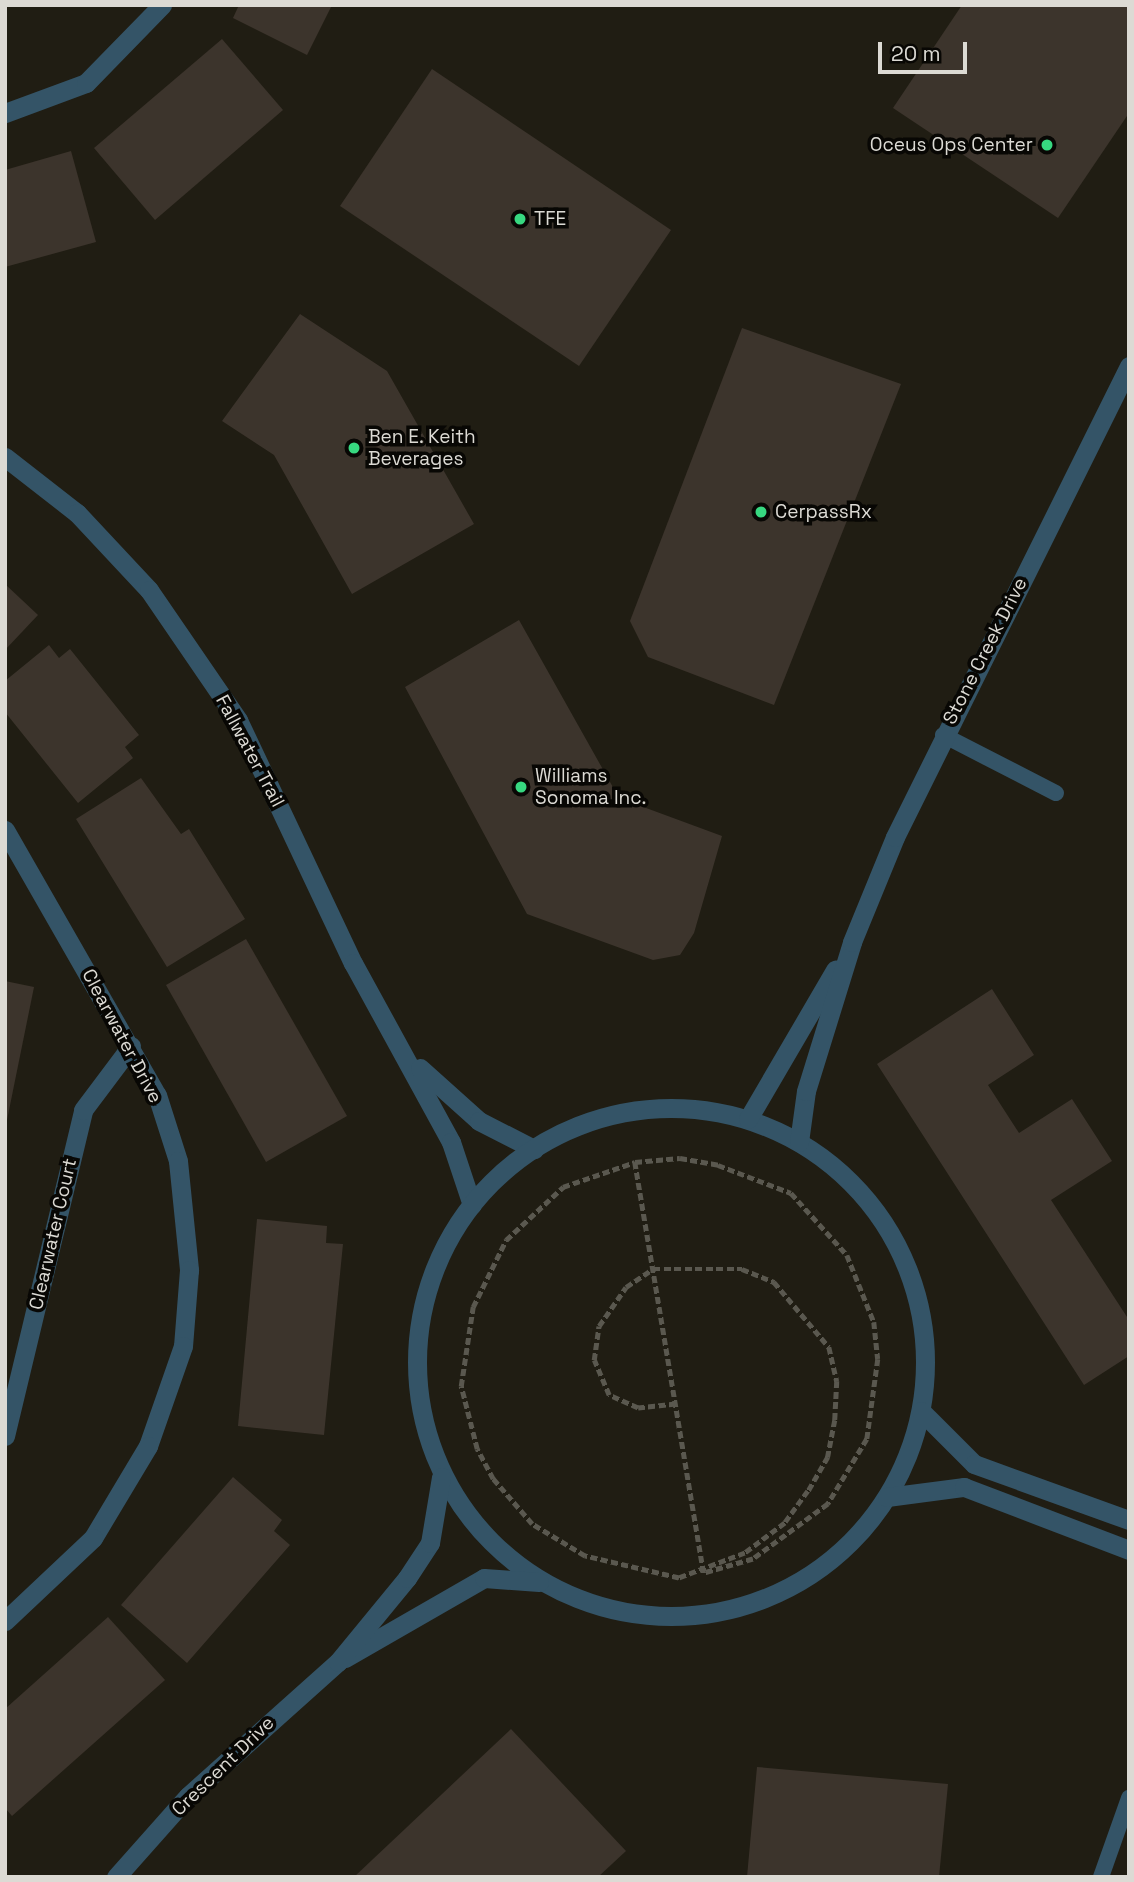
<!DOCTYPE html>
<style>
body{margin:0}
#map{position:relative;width:1134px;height:1882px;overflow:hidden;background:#201d13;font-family:"Space Grotesk",sans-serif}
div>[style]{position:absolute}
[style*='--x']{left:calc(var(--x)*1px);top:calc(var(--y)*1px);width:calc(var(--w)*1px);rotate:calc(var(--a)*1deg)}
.building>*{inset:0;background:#3c342c}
.path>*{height:4.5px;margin-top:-2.25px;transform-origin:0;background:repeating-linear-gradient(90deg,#5a584f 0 7px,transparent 0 10.5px)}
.service>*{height:16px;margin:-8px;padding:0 8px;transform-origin:8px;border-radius:8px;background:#345467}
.minor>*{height:19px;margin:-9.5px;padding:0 9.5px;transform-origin:9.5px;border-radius:9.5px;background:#345467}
.minor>.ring{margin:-9.5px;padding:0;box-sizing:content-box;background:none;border:19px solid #345467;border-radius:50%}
.dots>*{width:19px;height:19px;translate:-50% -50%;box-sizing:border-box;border:4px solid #080704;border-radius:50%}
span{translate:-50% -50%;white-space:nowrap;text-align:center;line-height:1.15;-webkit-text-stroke:7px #080704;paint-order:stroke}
.poi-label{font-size:19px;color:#dcdad4}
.right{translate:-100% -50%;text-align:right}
.left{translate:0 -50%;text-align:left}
.street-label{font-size:19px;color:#dcdad4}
.frame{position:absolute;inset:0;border:7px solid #dcdad4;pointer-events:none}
.scale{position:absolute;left:878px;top:42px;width:89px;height:32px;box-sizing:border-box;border:4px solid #dcdad4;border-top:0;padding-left:9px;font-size:21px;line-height:24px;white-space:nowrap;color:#dcdad4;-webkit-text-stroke:5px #080704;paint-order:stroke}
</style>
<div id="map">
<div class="building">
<div style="clip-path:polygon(239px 5px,332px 5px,307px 55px,233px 18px)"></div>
<div style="clip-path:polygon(962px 5px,1129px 5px,1129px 113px,1058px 218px,893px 108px)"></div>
<div style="clip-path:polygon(222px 39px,283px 110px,155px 220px,94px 148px)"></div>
<div style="clip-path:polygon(432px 69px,671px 230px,579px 366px,340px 206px)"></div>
<div style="clip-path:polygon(71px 151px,96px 242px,5px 267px,5px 170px)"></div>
<div style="clip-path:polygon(300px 314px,387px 371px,474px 524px,352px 594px,274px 455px,222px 421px)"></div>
<div style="clip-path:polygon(742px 328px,901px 384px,774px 705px,648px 657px,630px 621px)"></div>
<div style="clip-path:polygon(5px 584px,38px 615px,5px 650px)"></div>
<div style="clip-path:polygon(519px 620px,619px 798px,722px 836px,694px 933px,680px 955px,653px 960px,527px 914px,405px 687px)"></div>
<div style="clip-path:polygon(49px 645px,59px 658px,70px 649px,139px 735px,125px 747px,133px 758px,78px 803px,5px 712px,5px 681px)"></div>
<div style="clip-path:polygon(141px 778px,181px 834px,189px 829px,245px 919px,167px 967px,76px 819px)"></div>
<div style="clip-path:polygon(246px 939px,347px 1116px,266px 1162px,166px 985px)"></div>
<div style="clip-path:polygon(5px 981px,34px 987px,6px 1125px,5px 1125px)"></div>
<div style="clip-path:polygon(992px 989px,1034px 1055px,988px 1085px,1019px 1133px,1072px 1099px,1112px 1161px,1051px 1200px,1129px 1320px,1129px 1356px,1084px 1385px,877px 1064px)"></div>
<div style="clip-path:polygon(257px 1219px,327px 1226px,326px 1243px,343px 1244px,324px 1435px,238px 1426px)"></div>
<div style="clip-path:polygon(233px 1477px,282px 1520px,274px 1531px,290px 1545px,187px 1663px,121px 1605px)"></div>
<div style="clip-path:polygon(108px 1617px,165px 1680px,12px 1816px,5px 1808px,5px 1709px)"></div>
<div style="clip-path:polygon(511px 1729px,626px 1851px,598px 1877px,354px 1877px)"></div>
<div style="clip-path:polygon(757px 1767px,948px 1784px,939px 1877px,747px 1877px)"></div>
</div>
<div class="path">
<div style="--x:635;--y:1162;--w:417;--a:80.5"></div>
<div style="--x:676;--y:1404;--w:38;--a:174"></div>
<div style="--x:638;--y:1408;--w:32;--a:-156"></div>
<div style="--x:609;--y:1395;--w:38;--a:-113"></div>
<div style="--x:594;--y:1360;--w:34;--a:-82"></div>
<div style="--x:599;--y:1326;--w:47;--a:-55.3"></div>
<div style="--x:626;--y:1287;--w:32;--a:-34"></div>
<div style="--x:653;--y:1269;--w:89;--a:0"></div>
<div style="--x:742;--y:1269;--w:35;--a:22"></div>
<div style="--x:774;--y:1282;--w:85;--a:49.8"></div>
<div style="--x:829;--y:1347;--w:35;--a:77"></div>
<div style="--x:837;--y:1381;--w:39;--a:93"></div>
<div style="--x:835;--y:1420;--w:38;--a:101"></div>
<div style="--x:828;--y:1457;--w:39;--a:120"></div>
<div style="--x:808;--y:1491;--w:39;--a:126"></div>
<div style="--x:785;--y:1523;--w:50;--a:143.1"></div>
<div style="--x:745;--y:1553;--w:71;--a:159.3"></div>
<div style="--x:679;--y:1578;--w:97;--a:-166.8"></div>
<div style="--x:585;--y:1556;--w:62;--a:-148.9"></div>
<div style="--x:532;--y:1524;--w:60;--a:-130.9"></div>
<div style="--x:493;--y:1479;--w:34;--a:-118"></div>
<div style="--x:477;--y:1449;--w:65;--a:-104.3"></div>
<div style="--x:461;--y:1386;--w:80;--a:-81.4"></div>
<div style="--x:473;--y:1307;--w:75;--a:-63.8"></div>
<div style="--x:506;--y:1240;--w:78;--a:-42.9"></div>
<div style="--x:563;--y:1187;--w:76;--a:-19.1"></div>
<div style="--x:635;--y:1162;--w:45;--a:-5.1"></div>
<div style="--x:680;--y:1158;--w:39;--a:10"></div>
<div style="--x:718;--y:1165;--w:78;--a:21"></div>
<div style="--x:791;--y:1193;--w:84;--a:47.9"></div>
<div style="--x:847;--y:1255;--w:72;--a:68.1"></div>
<div style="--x:874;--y:1322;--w:37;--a:84"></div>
<div style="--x:878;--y:1359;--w:81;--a:97.8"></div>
<div style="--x:867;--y:1439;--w:76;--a:121"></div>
<div style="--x:828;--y:1504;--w:93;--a:143.7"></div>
<div style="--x:753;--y:1559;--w:51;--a:164.1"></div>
</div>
<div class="service">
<div style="--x:943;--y:735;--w:127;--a:27.2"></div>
<div style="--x:1101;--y:1877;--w:84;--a:-70.5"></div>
</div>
<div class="minor">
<div style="--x:5;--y:113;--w:86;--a:-20.3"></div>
<div style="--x:86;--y:83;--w:109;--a:-45.7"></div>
<div style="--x:5;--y:457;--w:91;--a:37.9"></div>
<div style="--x:77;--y:513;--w:105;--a:46.9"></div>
<div style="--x:149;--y:590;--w:158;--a:55.6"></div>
<div style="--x:238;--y:720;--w:269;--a:64.7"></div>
<div style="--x:353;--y:963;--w:204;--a:61.3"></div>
<div style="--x:451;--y:1142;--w:66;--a:71.6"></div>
<div style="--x:5;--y:830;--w:305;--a:60.2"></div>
<div style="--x:157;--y:1095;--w:69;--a:72.3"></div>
<div style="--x:178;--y:1161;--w:110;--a:84.2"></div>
<div style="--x:189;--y:1270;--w:76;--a:94.5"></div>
<div style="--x:183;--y:1346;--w:106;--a:109.3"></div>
<div style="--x:148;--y:1446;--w:107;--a:120.9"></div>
<div style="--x:93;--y:1538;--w:121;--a:136.7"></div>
<div style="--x:420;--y:1068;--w:79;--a:41.9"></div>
<div style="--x:479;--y:1121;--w:62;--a:27"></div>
<div class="ring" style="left:417px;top:1108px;width:489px;height:489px"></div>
<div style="--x:748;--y:1119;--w:173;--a:-59.7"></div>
<div style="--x:799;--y:1142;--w:51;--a:-82.2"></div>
<div style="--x:806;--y:1091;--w:156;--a:-72.8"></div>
<div style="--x:852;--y:942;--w:113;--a:-67.7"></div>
<div style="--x:895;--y:837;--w:526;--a:-63.58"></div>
<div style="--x:921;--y:1411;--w:75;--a:45"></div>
<div style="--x:974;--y:1464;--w:165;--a:19.9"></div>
<div style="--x:5;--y:1436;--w:335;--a:-76.5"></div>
<div style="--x:83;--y:1110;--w:80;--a:-53.1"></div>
<div style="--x:887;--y:1497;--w:78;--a:-7.4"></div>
<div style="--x:964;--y:1487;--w:177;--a:20.9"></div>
<div style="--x:345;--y:1658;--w:160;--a:-29.9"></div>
<div style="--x:484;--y:1578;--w:55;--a:4.2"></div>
<div style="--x:116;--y:1877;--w:108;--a:-48.4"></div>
<div style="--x:188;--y:1796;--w:201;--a:-41.8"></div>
<div style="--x:338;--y:1662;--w:109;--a:-50.6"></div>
<div style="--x:407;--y:1578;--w:42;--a:-56.7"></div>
<div style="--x:430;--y:1543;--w:67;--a:-80.5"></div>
</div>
<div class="dots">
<div style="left:1047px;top:145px;background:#37d880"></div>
<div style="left:520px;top:219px;background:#37d880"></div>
<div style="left:354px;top:448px;background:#37d880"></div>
<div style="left:761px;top:512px;background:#37d880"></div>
<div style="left:521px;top:787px;background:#37d880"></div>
</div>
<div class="poi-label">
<span class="right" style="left:1033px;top:145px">Oceus Ops Center</span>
<span class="left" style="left:534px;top:219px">TFE</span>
<span class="left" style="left:368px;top:448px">Ben E. Keith<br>Beverages</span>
<span class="left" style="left:775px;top:512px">CerpassRx</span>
<span class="left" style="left:535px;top:787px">Williams<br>Sonoma Inc.</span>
</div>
<div class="street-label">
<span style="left:985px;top:651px;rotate:-63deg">Stone Creek Drive</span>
<span style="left:250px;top:751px;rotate:62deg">Fallwater Trail</span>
<span style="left:122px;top:1036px;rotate:62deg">Clearwater Drive</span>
<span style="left:53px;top:1234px;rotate:-77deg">Clearwater Court</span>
<span style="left:223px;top:1766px;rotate:-44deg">Crescent Drive</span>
</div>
<div class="frame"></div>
<div class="scale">20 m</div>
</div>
